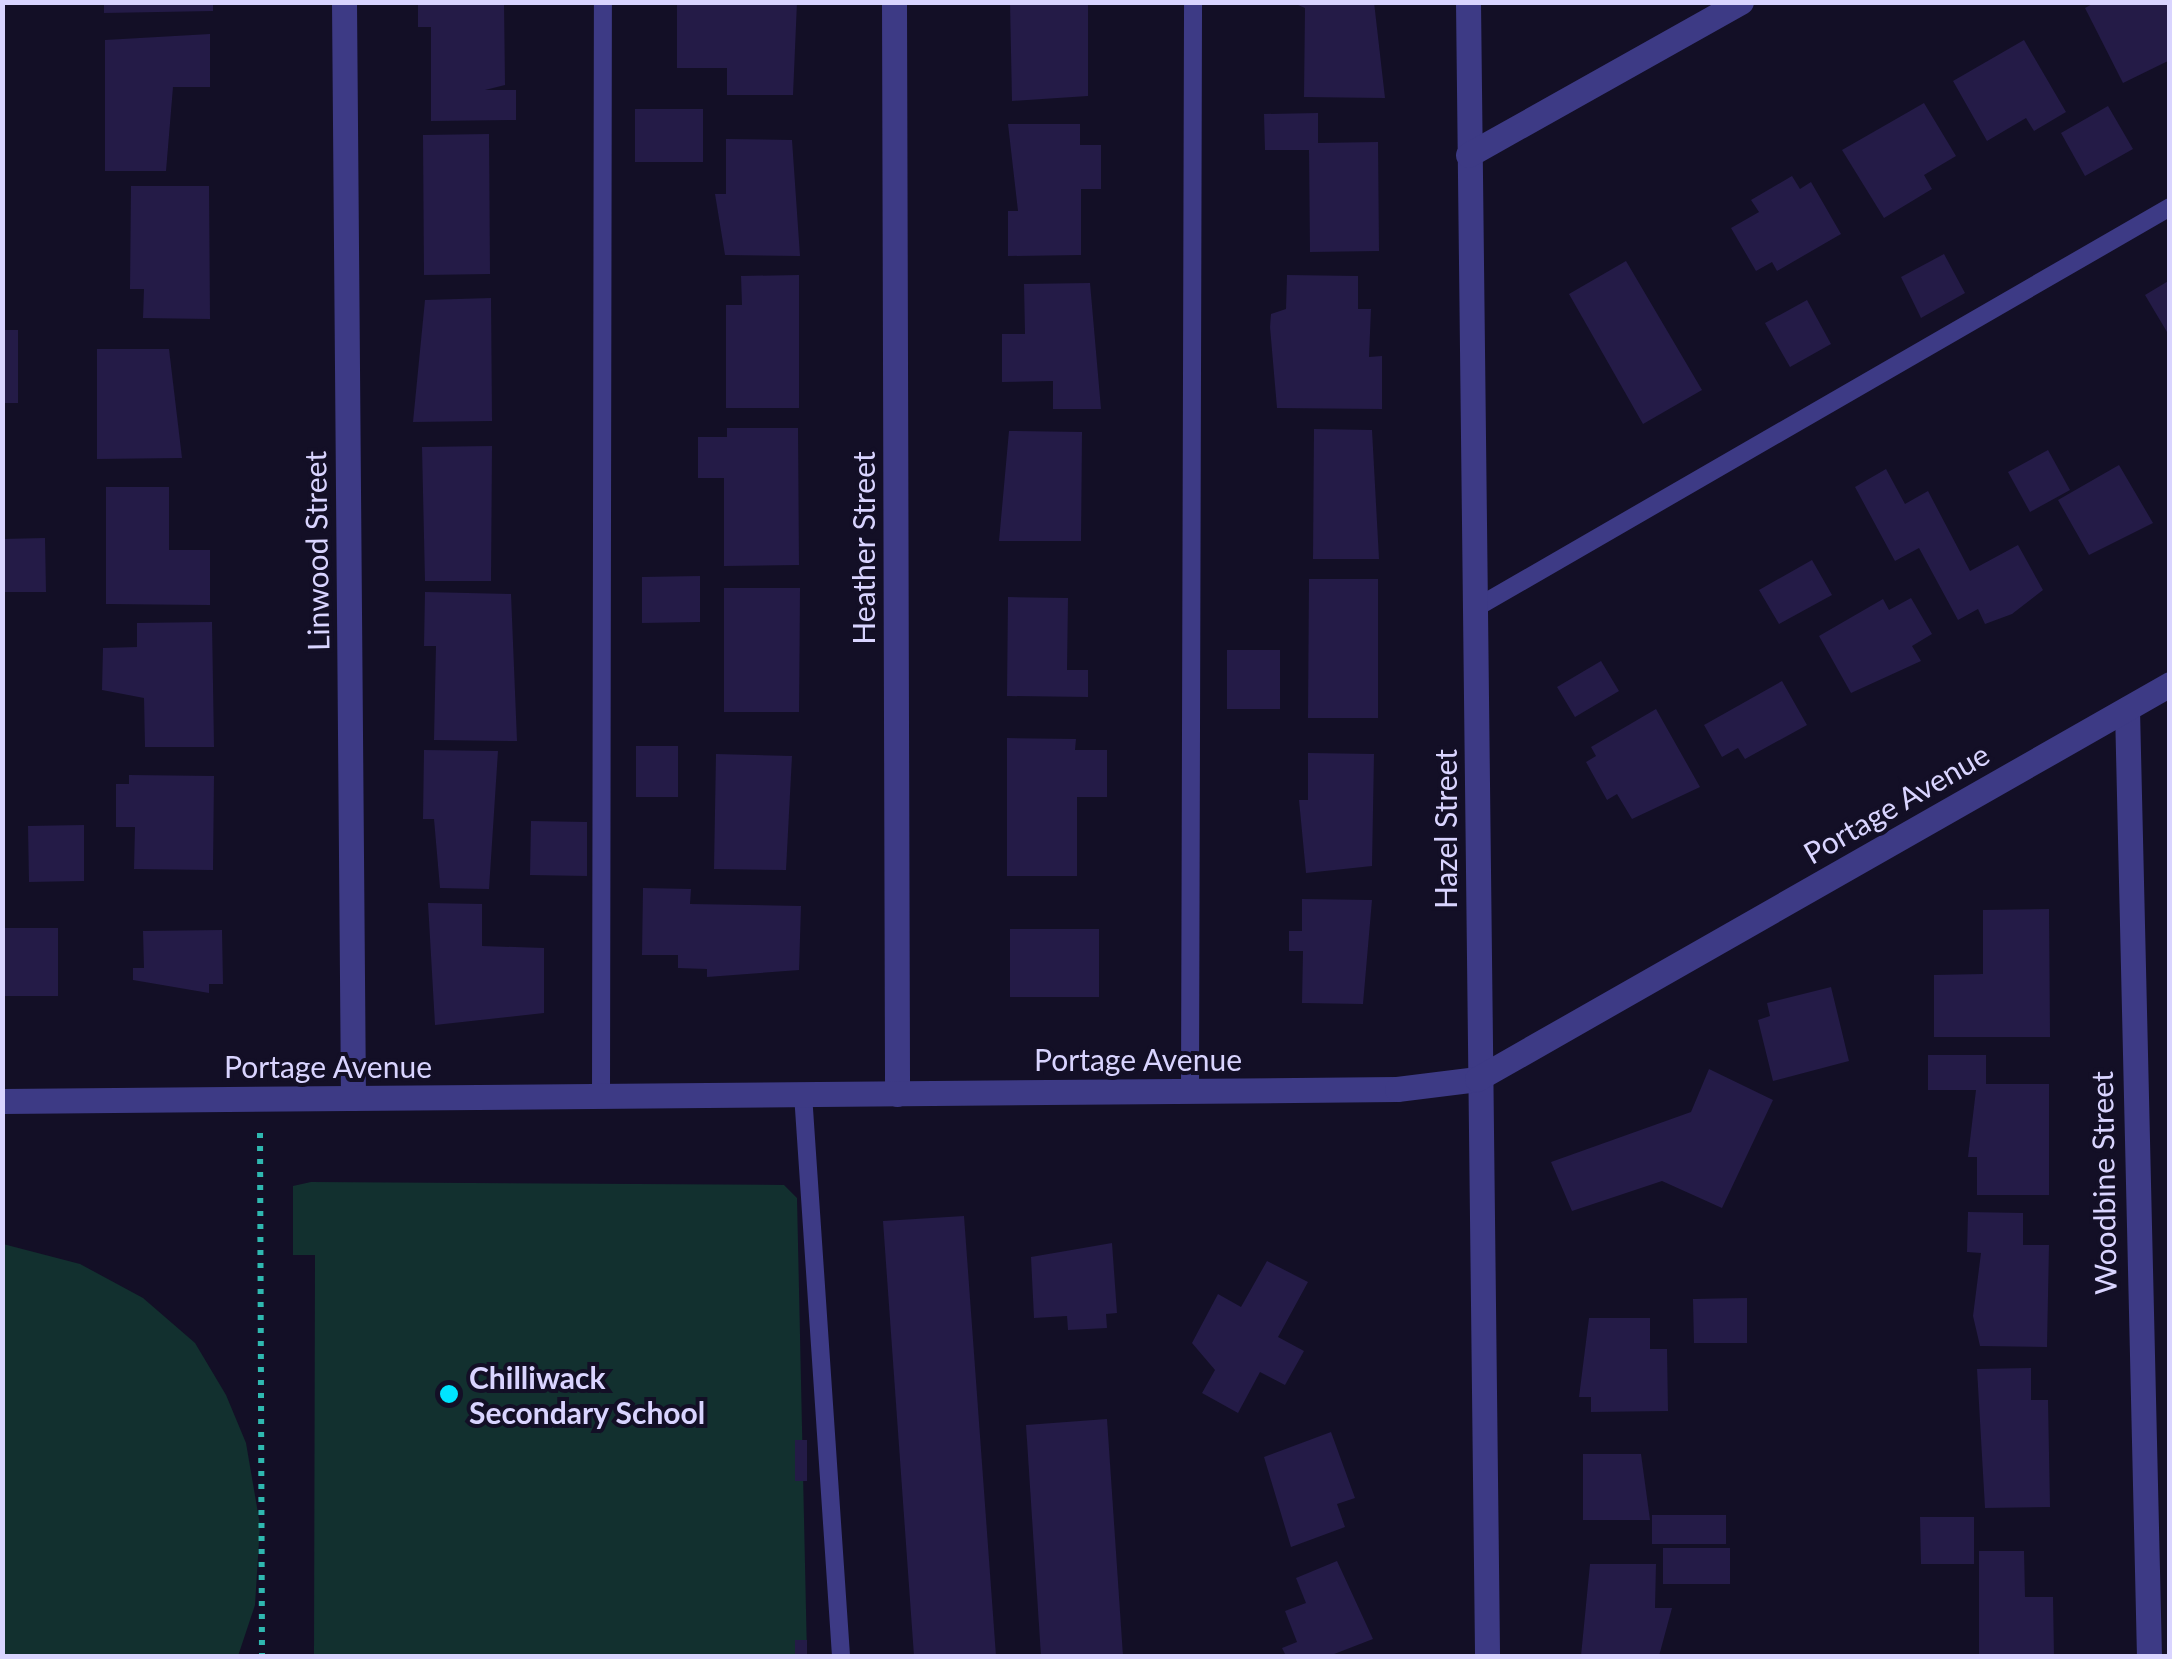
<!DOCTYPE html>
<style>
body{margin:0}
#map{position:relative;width:2172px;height:1659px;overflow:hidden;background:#130f26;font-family:Lato,sans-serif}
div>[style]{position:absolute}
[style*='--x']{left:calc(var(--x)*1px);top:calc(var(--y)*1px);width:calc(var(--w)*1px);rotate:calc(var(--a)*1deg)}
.green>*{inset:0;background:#12302f}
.building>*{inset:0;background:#241b47}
.path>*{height:6px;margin-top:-3px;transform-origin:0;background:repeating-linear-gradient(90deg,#2fb8b0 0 5px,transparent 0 13px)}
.lane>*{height:18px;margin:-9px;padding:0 9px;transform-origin:9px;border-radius:9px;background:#3d3a85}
.street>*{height:25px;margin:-12.5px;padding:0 12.5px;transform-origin:12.5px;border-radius:12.5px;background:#3d3a85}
.dots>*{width:28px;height:28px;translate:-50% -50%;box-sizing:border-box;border:5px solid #130f26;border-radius:50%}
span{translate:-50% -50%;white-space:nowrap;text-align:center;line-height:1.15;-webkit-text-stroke:8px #130f26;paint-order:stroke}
.street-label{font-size:30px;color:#d9d4ff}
.poi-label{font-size:30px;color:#d9d4ff;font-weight:700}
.left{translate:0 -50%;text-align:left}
.frame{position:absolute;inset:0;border:5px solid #d9d4ff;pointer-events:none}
</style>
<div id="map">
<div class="green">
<div style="clip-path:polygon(311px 1182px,784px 1185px,797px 1198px,807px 1656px,314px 1656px,315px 1255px,293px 1255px,293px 1186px)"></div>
<div style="clip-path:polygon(3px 1244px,80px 1264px,143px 1298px,195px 1343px,226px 1395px,246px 1443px,260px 1525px,255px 1605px,238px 1656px,3px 1656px)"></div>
</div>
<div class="building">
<div style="clip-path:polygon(104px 2px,213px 2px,213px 11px,104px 13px)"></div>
<div style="clip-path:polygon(418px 2px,504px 2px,505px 85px,485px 90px,516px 90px,516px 120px,431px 121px,431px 27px,418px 27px)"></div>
<div style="clip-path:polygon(797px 2px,793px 95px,727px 95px,727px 68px,677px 68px,677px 3px)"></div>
<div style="clip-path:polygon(1010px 2px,1088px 2px,1088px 96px,1012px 101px)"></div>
<div style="clip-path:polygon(1291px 2px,1374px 2px,1385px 98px,1304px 97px,1305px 8px)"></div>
<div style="clip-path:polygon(2096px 2px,2170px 2px,2170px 60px,2123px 83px,2085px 8px)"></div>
<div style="clip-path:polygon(210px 34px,210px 87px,173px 87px,166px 171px,105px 171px,105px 40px)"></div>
<div style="clip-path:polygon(2024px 40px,2066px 112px,2034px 131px,2026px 118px,1987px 141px,1953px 81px)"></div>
<div style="clip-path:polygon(1924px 103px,1956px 156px,1924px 175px,1932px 189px,1884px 218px,1842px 150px)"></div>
<div style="clip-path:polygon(2108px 106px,2133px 149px,2085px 176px,2061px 133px)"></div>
<div style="clip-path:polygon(635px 109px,703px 109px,703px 162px,635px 162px)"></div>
<div style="clip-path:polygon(1318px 113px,1318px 143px,1378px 142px,1379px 251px,1310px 252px,1309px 150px,1265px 150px,1264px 114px)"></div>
<div style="clip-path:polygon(1008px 124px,1080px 124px,1080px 145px,1101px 145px,1101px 189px,1081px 189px,1081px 255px,1008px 256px,1008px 211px,1018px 211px)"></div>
<div style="clip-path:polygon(489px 134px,490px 274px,424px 275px,423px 135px)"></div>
<div style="clip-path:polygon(726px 139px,792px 140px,800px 256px,725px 255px,715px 194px,726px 194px)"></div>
<div style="clip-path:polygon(1792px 176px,1800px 189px,1811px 182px,1841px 234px,1777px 271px,1772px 262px,1756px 271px,1731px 228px,1759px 212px,1751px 200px)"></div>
<div style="clip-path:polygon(131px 186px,209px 186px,210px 319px,143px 318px,144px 289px,130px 289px)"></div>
<div style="clip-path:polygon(1944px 254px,1965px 293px,1921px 318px,1901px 277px)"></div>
<div style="clip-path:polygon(1626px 261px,1702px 390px,1643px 424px,1569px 294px)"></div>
<div style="clip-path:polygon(799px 275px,799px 408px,726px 408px,726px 305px,742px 305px,741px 276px)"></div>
<div style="clip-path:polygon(1287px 275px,1358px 276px,1358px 309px,1371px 309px,1369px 357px,1382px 356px,1382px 409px,1277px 408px,1270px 327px,1271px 314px,1286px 309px)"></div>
<div style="clip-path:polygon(2170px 280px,2170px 337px,2145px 295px)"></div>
<div style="clip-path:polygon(1090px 283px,1101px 409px,1053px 409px,1053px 381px,1002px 382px,1002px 334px,1025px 334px,1024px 284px)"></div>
<div style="clip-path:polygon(491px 298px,492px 421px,413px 422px,425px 300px)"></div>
<div style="clip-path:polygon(1807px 300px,1831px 344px,1790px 367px,1765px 323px)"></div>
<div style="clip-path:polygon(2px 330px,18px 330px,18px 403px,2px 403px)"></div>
<div style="clip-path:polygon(97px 349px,169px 349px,182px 458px,97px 459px)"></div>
<div style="clip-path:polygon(727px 428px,798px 428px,799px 565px,724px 566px,724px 478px,698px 478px,698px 437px,727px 437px)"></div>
<div style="clip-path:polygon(1314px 429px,1372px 430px,1379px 559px,1313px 559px)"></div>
<div style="clip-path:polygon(1009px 431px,1082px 432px,1081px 541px,999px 541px)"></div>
<div style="clip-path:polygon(492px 446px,491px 581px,425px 581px,422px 447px)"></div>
<div style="clip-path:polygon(2048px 450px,2070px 490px,2030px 512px,2008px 472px)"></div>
<div style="clip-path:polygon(2119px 465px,2153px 523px,2089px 555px,2058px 500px)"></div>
<div style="clip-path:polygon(1886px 469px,1905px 504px,1928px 491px,1970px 571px,2018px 545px,2043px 590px,2012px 614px,1985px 624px,1978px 609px,1958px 620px,1919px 548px,1895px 561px,1855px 487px)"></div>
<div style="clip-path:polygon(106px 487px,169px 487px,169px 550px,210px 550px,210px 605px,106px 604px)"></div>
<div style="clip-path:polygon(45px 538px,46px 592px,2px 592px,2px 539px)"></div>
<div style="clip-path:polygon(1812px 560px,1832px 595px,1779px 624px,1759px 590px)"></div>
<div style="clip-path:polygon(700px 576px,700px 622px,642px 623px,642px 577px)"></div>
<div style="clip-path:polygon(1309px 579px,1378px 579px,1378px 718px,1308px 718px)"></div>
<div style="clip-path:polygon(724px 588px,800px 588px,799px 712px,724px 712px)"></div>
<div style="clip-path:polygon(425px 592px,511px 594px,517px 741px,434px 740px,436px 646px,424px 646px)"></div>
<div style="clip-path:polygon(1008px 597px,1068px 598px,1067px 670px,1088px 670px,1088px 697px,1007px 696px)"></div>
<div style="clip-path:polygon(1911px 598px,1932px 634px,1912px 646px,1921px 661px,1851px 693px,1819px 636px,1883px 599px,1889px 610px)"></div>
<div style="clip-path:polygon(212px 622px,214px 747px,145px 747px,144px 698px,102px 690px,103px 648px,137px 647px,137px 623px)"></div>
<div style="clip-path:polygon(1227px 650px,1280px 650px,1280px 709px,1227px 709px)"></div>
<div style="clip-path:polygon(1601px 661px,1619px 691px,1575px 717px,1557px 687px)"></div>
<div style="clip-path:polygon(1782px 681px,1807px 725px,1745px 759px,1738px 748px,1722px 757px,1704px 725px)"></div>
<div style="clip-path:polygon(1656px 709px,1700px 787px,1632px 819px,1617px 794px,1607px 800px,1586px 762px,1596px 756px,1591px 747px)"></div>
<div style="clip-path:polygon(1007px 738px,1076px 739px,1075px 750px,1107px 750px,1107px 797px,1077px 797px,1077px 876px,1007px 876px)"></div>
<div style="clip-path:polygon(636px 746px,678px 746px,678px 797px,636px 797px)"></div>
<div style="clip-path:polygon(424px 750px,498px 751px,489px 889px,440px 888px,434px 819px,423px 819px)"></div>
<div style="clip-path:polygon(1308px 753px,1374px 754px,1372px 866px,1306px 873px,1299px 800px,1308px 800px)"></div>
<div style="clip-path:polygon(716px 754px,792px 756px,786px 870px,714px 869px)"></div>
<div style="clip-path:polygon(129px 775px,214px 776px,213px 870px,134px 869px,135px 827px,116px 827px,116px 784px,129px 784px)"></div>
<div style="clip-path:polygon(531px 821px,587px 822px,587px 876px,530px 875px)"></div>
<div style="clip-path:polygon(84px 825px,84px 881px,29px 882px,28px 826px)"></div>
<div style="clip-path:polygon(643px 888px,691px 889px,690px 904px,801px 906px,799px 970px,707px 977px,707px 969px,678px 968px,678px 955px,642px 955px)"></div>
<div style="clip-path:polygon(1302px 899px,1372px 900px,1363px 1004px,1302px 1003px,1303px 951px,1289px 951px,1289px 931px,1302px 931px)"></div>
<div style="clip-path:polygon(428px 903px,482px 904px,482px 946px,544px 948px,544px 1013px,435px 1025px)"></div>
<div style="clip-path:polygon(2049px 909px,2050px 1037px,1934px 1037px,1934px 975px,1983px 974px,1983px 910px)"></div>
<div style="clip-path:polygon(2px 928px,58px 928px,58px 996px,2px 996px)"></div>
<div style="clip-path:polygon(1010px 929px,1099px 929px,1099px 997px,1010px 997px)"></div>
<div style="clip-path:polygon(222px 930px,223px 984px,209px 984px,209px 993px,133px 980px,133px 968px,144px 968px,143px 931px)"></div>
<div style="clip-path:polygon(1831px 987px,1849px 1061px,1773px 1081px,1758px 1020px,1770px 1016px,1767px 1003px)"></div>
<div style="clip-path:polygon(1928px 1055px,1986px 1055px,1986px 1084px,2049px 1084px,2049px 1195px,1977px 1195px,1977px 1157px,1968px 1157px,1976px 1090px,1928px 1090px)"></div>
<div style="clip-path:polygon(1709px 1069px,1773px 1100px,1722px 1208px,1662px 1181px,1572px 1211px,1551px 1162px,1691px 1112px)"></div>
<div style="clip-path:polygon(1968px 1212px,2023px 1213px,2023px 1245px,2049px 1245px,2047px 1347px,1980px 1346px,1973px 1316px,1981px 1253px,1967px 1252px)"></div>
<div style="clip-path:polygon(964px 1216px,996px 1656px,914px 1656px,883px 1221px)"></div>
<div style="clip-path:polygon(1112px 1243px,1117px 1313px,1106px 1314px,1107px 1328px,1068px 1330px,1067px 1316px,1034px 1318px,1031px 1257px)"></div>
<div style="clip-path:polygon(1267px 1261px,1308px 1282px,1278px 1337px,1304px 1351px,1285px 1385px,1260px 1372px,1238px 1413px,1202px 1393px,1215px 1370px,1192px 1343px,1218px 1294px,1241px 1307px)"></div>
<div style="clip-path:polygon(1747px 1298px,1747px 1343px,1694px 1343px,1693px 1299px)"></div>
<div style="clip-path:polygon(1589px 1318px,1650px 1318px,1650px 1349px,1667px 1349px,1668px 1411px,1591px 1412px,1591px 1397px,1579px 1397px)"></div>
<div style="clip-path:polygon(2031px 1368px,2031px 1400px,2048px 1400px,2050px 1507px,1985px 1508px,1977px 1369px)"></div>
<div style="clip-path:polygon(1107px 1419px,1123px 1656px,1041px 1656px,1026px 1425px)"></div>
<div style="clip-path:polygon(1331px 1432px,1355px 1498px,1337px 1504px,1345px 1527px,1291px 1547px,1264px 1457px)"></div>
<div style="clip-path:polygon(795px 1440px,807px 1440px,807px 1481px,795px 1481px)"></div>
<div style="clip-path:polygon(1583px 1454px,1641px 1454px,1650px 1520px,1583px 1520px)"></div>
<div style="clip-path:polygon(1652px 1515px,1726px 1515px,1726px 1544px,1652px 1544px)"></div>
<div style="clip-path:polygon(1920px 1517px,1974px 1517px,1974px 1564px,1921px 1564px)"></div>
<div style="clip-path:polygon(1663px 1548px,1730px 1548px,1730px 1584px,1663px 1584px)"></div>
<div style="clip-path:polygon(1979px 1551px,2024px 1551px,2025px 1597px,2053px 1597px,2054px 1656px,1979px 1656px)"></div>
<div style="clip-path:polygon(1337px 1561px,1373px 1639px,1329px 1656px,1286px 1656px,1282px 1648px,1297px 1642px,1285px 1611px,1306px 1603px,1296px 1578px)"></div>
<div style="clip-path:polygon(1590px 1564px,1656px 1564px,1655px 1608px,1672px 1608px,1659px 1656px,1581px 1656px)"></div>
<div style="clip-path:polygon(795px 1640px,807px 1640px,807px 1656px,795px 1656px)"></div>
</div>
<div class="path">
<div style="--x:260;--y:1133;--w:523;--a:89.78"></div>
</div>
<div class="lane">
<div style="--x:1479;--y:606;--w:798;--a:-30"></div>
<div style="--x:1190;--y:1091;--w:1089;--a:-89.84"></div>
<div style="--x:803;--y:1094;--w:563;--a:86.13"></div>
<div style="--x:601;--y:1096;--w:1094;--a:-89.9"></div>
</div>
<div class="street">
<div style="--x:344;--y:2;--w:1096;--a:89.53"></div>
<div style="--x:894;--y:2;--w:1092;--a:89.84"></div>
<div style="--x:1468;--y:2;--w:1654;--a:89.34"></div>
<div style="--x:1468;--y:155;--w:313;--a:-29.3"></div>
<div style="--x:2127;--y:709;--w:947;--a:88.67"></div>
<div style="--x:2;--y:1101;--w:1395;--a:-0.49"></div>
<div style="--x:1397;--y:1089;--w:81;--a:-7.1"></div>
<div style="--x:1477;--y:1079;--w:798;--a:-29.68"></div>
</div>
<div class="dots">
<div style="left:449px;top:1394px;background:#00e5ff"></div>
</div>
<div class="street-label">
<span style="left:863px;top:548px;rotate:-90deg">Heather Street</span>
<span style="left:316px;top:551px;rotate:-91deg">Linwood Street</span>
<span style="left:1896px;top:803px;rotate:-30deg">Portage Avenue</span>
<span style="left:1445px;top:829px;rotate:-90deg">Hazel Street</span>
<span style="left:1138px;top:1059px">Portage Avenue</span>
<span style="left:328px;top:1066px">Portage Avenue</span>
<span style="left:2103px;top:1183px;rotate:-91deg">Woodbine Street</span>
</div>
<div class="poi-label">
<span class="left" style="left:469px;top:1394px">Chilliwack<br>Secondary School</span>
</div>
<div class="frame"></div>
</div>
